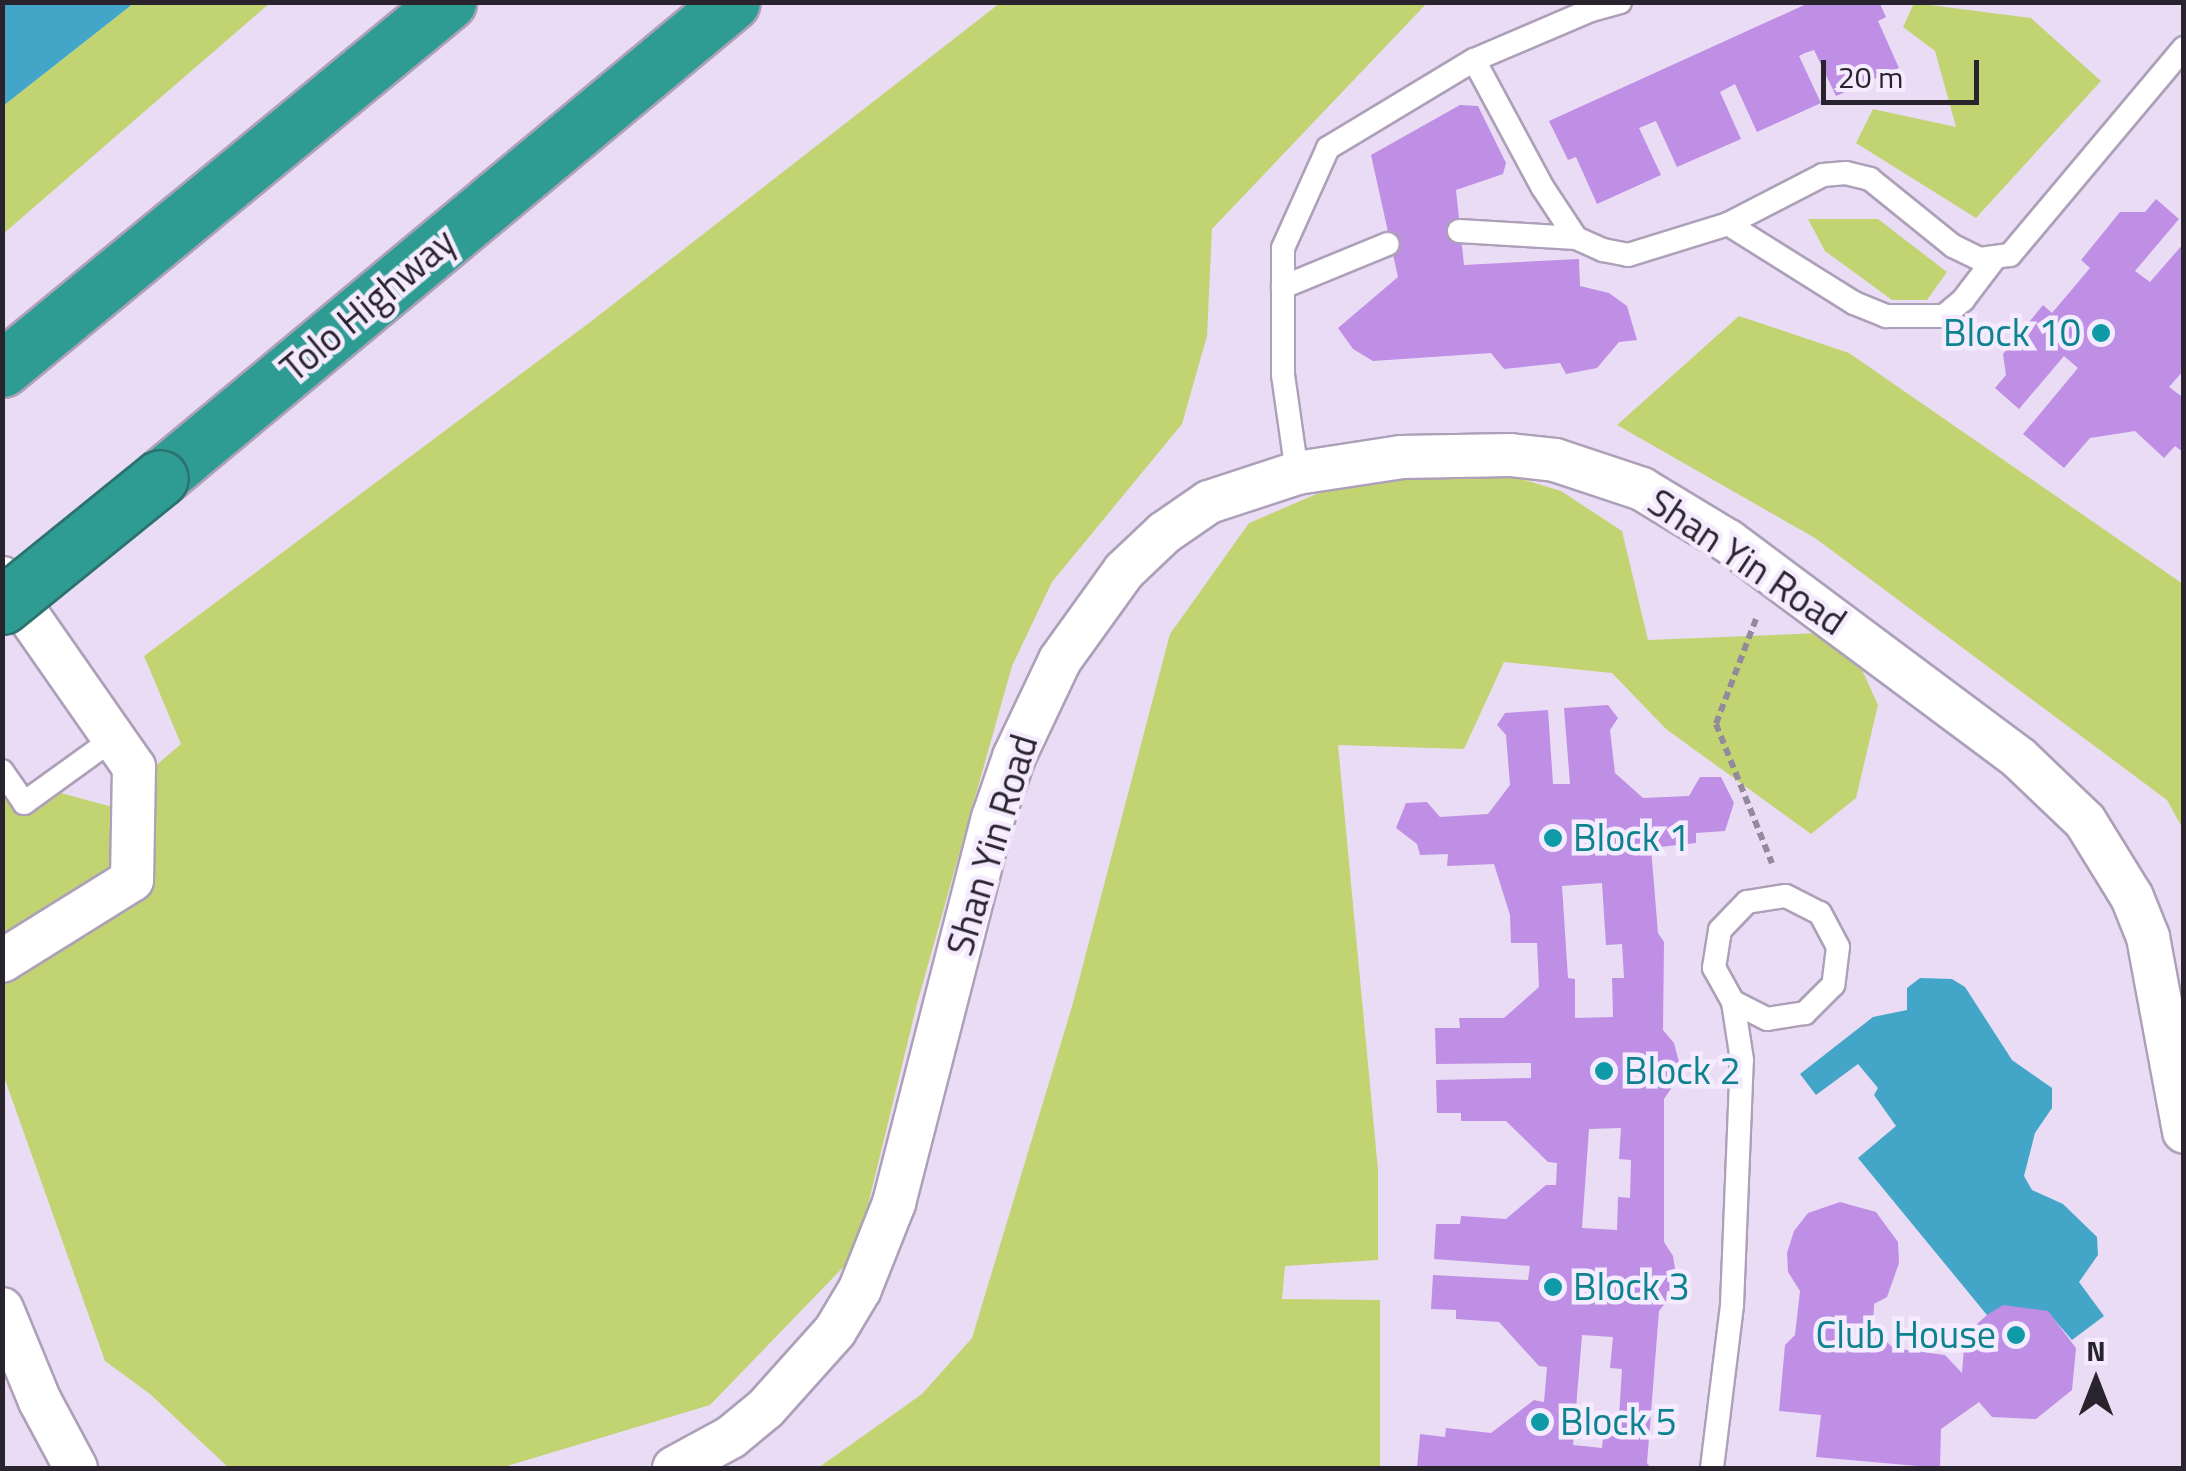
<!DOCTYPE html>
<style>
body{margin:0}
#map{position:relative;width:2186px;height:1471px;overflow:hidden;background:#eadcf5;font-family:"Titillium Web",sans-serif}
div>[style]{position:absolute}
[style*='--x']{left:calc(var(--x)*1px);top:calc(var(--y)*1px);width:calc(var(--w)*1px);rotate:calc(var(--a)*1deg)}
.green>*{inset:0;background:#c2d472}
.water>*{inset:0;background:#43a5c8}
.building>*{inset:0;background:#be8fe4}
.path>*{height:6px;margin-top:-3px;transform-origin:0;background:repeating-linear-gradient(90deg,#948a9c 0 8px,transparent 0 13px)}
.roads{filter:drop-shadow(2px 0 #ada0b8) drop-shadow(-2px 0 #ada0b8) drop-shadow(0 2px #ada0b8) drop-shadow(0 -2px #ada0b8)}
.lane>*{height:22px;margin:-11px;padding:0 11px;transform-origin:11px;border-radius:11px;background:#fff}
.street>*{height:42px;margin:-21px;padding:0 21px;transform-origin:21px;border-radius:21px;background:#fff}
.highway>*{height:55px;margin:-27.5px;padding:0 27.5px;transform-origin:27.5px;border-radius:27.5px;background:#2e9c93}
.bridges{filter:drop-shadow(2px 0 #2c726f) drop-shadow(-2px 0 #2c726f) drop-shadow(0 2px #2c726f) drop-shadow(0 -2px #2c726f)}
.highway-bridge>*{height:55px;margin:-27.5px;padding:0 27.5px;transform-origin:27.5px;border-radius:27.5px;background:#2e9c93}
.dots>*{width:28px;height:28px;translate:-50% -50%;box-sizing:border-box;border:5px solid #f5ebff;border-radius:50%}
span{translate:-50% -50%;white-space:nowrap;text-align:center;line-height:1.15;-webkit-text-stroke:9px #f5ebff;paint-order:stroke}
.street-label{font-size:38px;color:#28232d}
.culture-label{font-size:38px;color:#0d838f}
.right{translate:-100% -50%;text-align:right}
.left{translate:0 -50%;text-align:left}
.frame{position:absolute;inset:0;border:5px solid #28232d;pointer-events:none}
.north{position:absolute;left:2046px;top:1331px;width:100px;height:100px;-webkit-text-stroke:8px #f5ebff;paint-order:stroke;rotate:0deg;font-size:28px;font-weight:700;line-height:40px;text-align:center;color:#28232d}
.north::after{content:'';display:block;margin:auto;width:35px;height:45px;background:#28232d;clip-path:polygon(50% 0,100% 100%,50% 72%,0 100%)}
.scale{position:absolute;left:1821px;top:60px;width:158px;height:45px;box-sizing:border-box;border:5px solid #28232d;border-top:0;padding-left:12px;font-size:30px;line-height:35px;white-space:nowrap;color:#28232d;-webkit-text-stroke:8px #f5ebff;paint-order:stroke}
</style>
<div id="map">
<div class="green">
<div style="clip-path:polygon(134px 3px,270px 3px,3px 234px,3px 106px)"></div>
<div style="clip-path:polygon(1000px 3px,1427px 3px,1212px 229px,1207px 336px,1182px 424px,1052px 582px,1012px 666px,917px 1004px,856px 1254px,710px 1405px,504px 1467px,229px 1468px,150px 1394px,105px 1361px,3px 1074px,2px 777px,109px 806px,181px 744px,144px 656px,589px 323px)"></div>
<div style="clip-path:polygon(1914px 3px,2031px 18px,2101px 81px,1976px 218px,1856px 143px,1873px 109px,1956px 127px,1935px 51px,1903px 27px)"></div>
<div style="clip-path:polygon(1808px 219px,1878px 219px,1947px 272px,1927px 300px,1892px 300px,1825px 251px)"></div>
<div style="clip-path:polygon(1739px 316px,1849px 353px,2183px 584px,2183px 829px,2167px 800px,1815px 538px,1617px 425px)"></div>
<div style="clip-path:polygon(1472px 464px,1561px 491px,1622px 531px,1648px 640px,1845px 632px,1878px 705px,1856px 798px,1811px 834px,1666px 729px,1612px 673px,1504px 662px,1464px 749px,1338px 745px,1378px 1170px,1378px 1260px,1285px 1266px,1282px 1299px,1380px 1300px,1380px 1468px,818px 1468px,922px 1394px,972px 1338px,1073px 1003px,1170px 634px,1249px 523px,1375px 469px)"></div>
</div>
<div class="water">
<div style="clip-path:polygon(3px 2px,134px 2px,134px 3px,3px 106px)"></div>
<div style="clip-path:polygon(1920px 978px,1952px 979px,1965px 987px,2012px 1060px,2052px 1088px,2052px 1108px,2035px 1133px,2024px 1176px,2032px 1190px,2063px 1204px,2097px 1237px,2098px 1255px,2079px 1282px,2104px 1316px,2072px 1340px,2047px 1311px,1987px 1315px,1858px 1158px,1896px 1126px,1874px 1095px,1878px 1088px,1858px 1064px,1816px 1095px,1800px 1074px,1873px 1017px,1907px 1010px,1907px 988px)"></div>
</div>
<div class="building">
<div style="clip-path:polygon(1811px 2px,1879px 2px,1886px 17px,1878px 21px,1899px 68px,1836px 96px,1814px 50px,1805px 53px,1799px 56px,1821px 103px,1757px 132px,1735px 84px,1720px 92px,1741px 139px,1677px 167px,1656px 121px,1639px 128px,1661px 175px,1597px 204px,1576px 157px,1568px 160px,1549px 121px)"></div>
<div style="clip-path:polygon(1460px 105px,1478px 106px,1506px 163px,1503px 174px,1456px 190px,1464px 265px,1579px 259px,1580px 286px,1609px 293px,1627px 306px,1637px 340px,1619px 342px,1597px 368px,1566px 374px,1560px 363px,1504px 369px,1491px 353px,1373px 361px,1353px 349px,1338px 328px,1398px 277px,1371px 155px)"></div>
<div style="clip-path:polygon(2156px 199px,2179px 219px,2135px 271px,2150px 282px,2184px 243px,2184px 370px,2169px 387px,2184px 398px,2184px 453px,2175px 446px,2164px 458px,2135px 431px,2090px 438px,2064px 468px,2023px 434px,2078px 368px,2064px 356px,2019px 409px,1995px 388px,2006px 375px,2003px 354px,2043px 305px,2052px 313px,2090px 268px,2081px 260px,2120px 212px,2145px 212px)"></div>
<div style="clip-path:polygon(evenodd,1608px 705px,1618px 718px,1610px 730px,1615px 773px,1643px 798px,1689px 796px,1700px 777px,1721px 777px,1734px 803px,1725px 831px,1696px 833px,1696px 843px,1651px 848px,1658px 933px,1664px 942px,1663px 1030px,1674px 1043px,1679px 1062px,1676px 1081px,1664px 1099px,1664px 1242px,1673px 1256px,1676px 1275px,1672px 1294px,1659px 1311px,1647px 1463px,1651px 1468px,1417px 1468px,1420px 1434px,1445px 1437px,1446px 1428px,1491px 1433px,1534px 1400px,1544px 1402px,1547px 1367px,1539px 1366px,1499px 1322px,1456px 1319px,1456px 1310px,1431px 1309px,1433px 1275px,1528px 1280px,1530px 1266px,1434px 1259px,1436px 1224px,1460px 1224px,1461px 1216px,1506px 1219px,1546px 1185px,1556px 1185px,1557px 1163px,1548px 1162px,1506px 1121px,1461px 1121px,1461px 1113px,1437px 1113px,1436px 1080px,1531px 1078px,1531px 1063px,1436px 1064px,1435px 1028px,1460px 1028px,1459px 1018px,1504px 1018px,1539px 987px,1537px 943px,1511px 943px,1510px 915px,1494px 864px,1447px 866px,1448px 854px,1420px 855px,1417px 844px,1396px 828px,1406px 803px,1427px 802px,1440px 817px,1488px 814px,1510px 785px,1506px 735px,1497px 725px,1505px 713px,1548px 710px,1553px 784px,1570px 784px,1564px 708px,1608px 705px,1602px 883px,1606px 945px,1622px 944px,1624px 978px,1612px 978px,1613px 1017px,1575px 1018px,1575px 979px,1568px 978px,1562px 886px,1602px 883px,1608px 705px,1621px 1128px,1619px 1159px,1631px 1160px,1630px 1198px,1618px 1197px,1617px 1230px,1582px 1228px,1589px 1129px,1621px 1128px,1608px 705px,1582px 1335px,1613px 1337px,1610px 1368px,1622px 1369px,1619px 1417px,1605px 1417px,1602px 1448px,1573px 1445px,1582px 1335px)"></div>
<div style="clip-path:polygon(1840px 1202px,1876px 1212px,1898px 1242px,1899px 1263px,1887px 1297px,1874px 1304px,1873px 1328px,1893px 1348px,1945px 1355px,1962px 1373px,1965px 1335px,1987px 1315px,2003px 1305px,2048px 1311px,2076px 1348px,2072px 1390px,2036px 1419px,1992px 1417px,1979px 1402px,1941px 1429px,1940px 1468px,1816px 1457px,1821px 1415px,1779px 1411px,1785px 1345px,1795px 1335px,1800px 1291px,1788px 1272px,1787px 1253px,1794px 1231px,1808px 1213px)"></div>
</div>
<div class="path">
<div style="--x:1756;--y:619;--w:112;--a:110.9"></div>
<div style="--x:1716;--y:724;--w:150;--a:68.1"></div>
</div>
<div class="roads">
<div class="lane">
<div style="--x:1474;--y:60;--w:145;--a:61.7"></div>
<div style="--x:1543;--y:188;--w:60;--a:56.6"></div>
<div style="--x:1576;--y:238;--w:30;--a:24"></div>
<div style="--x:1603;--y:250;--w:25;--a:11"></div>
<div style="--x:1628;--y:255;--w:105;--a:-17.2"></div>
<div style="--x:1728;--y:224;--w:107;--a:-27.3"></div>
<div style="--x:1823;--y:175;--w:23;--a:-5"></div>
<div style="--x:1846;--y:173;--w:25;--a:14"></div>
<div style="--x:1870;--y:179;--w:107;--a:38.9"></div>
<div style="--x:1953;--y:246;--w:30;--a:26"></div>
<div style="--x:1980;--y:259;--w:30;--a:-8"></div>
<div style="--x:2010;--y:255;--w:270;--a:-50"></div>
<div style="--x:1728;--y:224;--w:149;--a:32.1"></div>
<div style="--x:1854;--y:303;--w:35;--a:22"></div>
<div style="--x:1886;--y:316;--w:58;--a:0"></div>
<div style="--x:1944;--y:316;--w:25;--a:-40"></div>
<div style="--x:1963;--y:300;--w:53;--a:-52.7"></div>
<div style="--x:1459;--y:231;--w:117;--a:3.4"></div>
<div style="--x:1283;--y:287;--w:113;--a:-22.3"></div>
<div style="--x:1297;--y:473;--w:99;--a:-98.1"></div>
<div style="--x:1283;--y:375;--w:127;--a:-90"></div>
<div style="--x:1283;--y:248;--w:110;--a:-65.8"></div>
<div style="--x:1328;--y:148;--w:170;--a:-31.1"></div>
<div style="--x:1474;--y:60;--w:127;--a:-23.1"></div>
<div style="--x:1591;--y:10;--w:30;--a:-15"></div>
<div style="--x:2;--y:771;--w:39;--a:55"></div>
<div style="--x:24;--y:803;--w:111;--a:-35.8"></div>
<div style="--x:1712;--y:1468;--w:164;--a:-83"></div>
<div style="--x:1732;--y:1305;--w:245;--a:-87.7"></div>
<div style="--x:1742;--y:1060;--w:59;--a:-98.8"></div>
<div style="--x:1733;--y:1002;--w:39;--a:-119"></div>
<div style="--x:1714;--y:968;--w:38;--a:-81"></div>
<div style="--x:1720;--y:930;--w:39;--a:-46"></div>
<div style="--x:1747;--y:902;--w:39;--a:-9"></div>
<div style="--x:1786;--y:896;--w:38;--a:27"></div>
<div style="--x:1820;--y:913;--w:38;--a:62"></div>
<div style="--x:1838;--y:947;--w:38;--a:97"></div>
<div style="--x:1833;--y:985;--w:40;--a:135"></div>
<div style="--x:1805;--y:1013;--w:38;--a:171"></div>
<div style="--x:1767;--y:1019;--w:38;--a:-153"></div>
</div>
<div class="street">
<div style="--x:2;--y:578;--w:231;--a:55.1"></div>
<div style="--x:134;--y:767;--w:113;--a:91"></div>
<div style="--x:132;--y:880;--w:153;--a:148.1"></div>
<div style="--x:2;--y:1309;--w:100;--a:67.6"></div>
<div style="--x:40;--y:1401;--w:76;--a:61.8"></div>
<div style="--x:674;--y:1468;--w:65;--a:-28.5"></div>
<div style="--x:731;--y:1437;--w:45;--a:-39.6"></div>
<div style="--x:766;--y:1408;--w:103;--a:-48.1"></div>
<div style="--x:835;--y:1331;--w:49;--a:-59.2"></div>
<div style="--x:860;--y:1289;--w:92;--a:-68.4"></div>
<div style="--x:894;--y:1203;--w:398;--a:-75.6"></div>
<div style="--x:993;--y:818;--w:65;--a:-71"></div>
<div style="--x:1014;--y:757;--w:107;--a:-64.6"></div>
<div style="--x:1060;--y:660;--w:110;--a:-54.3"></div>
<div style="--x:1124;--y:571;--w:55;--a:-43.5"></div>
<div style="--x:1164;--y:533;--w:55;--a:-34.6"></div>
<div style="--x:1209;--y:502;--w:93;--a:-18.2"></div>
<div style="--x:1297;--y:473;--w:105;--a:-8.7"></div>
<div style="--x:1401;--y:457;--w:109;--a:-1.1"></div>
<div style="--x:1510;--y:455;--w:45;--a:6.3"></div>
<div style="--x:1555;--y:460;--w:92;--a:18.4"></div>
<div style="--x:1642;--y:489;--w:100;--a:31.2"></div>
<div style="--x:1728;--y:541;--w:363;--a:36.7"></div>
<div style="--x:2019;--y:758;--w:91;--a:43.7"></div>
<div style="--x:2085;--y:821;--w:89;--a:58.3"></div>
<div style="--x:2132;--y:897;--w:43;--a:68.2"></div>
<div style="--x:2148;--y:937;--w:198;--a:79.5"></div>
</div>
<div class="highway">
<div style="--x:2;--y:369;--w:578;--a:-39.45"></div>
<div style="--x:160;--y:478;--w:744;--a:-39.77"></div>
</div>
</div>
<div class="bridges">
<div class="highway-bridge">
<div style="--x:2;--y:606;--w:203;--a:-39"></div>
</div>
</div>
<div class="dots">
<div style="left:2101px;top:333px;background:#0f9aa8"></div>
<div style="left:1553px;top:838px;background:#0f9aa8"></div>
<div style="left:1604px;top:1071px;background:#0f9aa8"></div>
<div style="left:1553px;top:1287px;background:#0f9aa8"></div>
<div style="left:2016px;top:1335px;background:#0f9aa8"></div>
<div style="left:1540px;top:1422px;background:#0f9aa8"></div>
</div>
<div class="street-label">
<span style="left:368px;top:305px;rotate:-40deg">Tolo Highway</span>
<span style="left:1747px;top:562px;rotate:34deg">Shan Yin Road</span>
<span style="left:992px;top:845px;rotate:-73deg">Shan Yin Road</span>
</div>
<div class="culture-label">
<span class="right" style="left:2081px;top:333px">Block 10</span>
<span class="left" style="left:1573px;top:838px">Block 1</span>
<span class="left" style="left:1624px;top:1071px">Block 2</span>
<span class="left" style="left:1573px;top:1287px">Block 3</span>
<span class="right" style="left:1996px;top:1335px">Club House</span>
<span class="left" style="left:1560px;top:1422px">Block 5</span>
</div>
<div class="frame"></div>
<div class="north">N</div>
<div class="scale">20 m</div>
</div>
